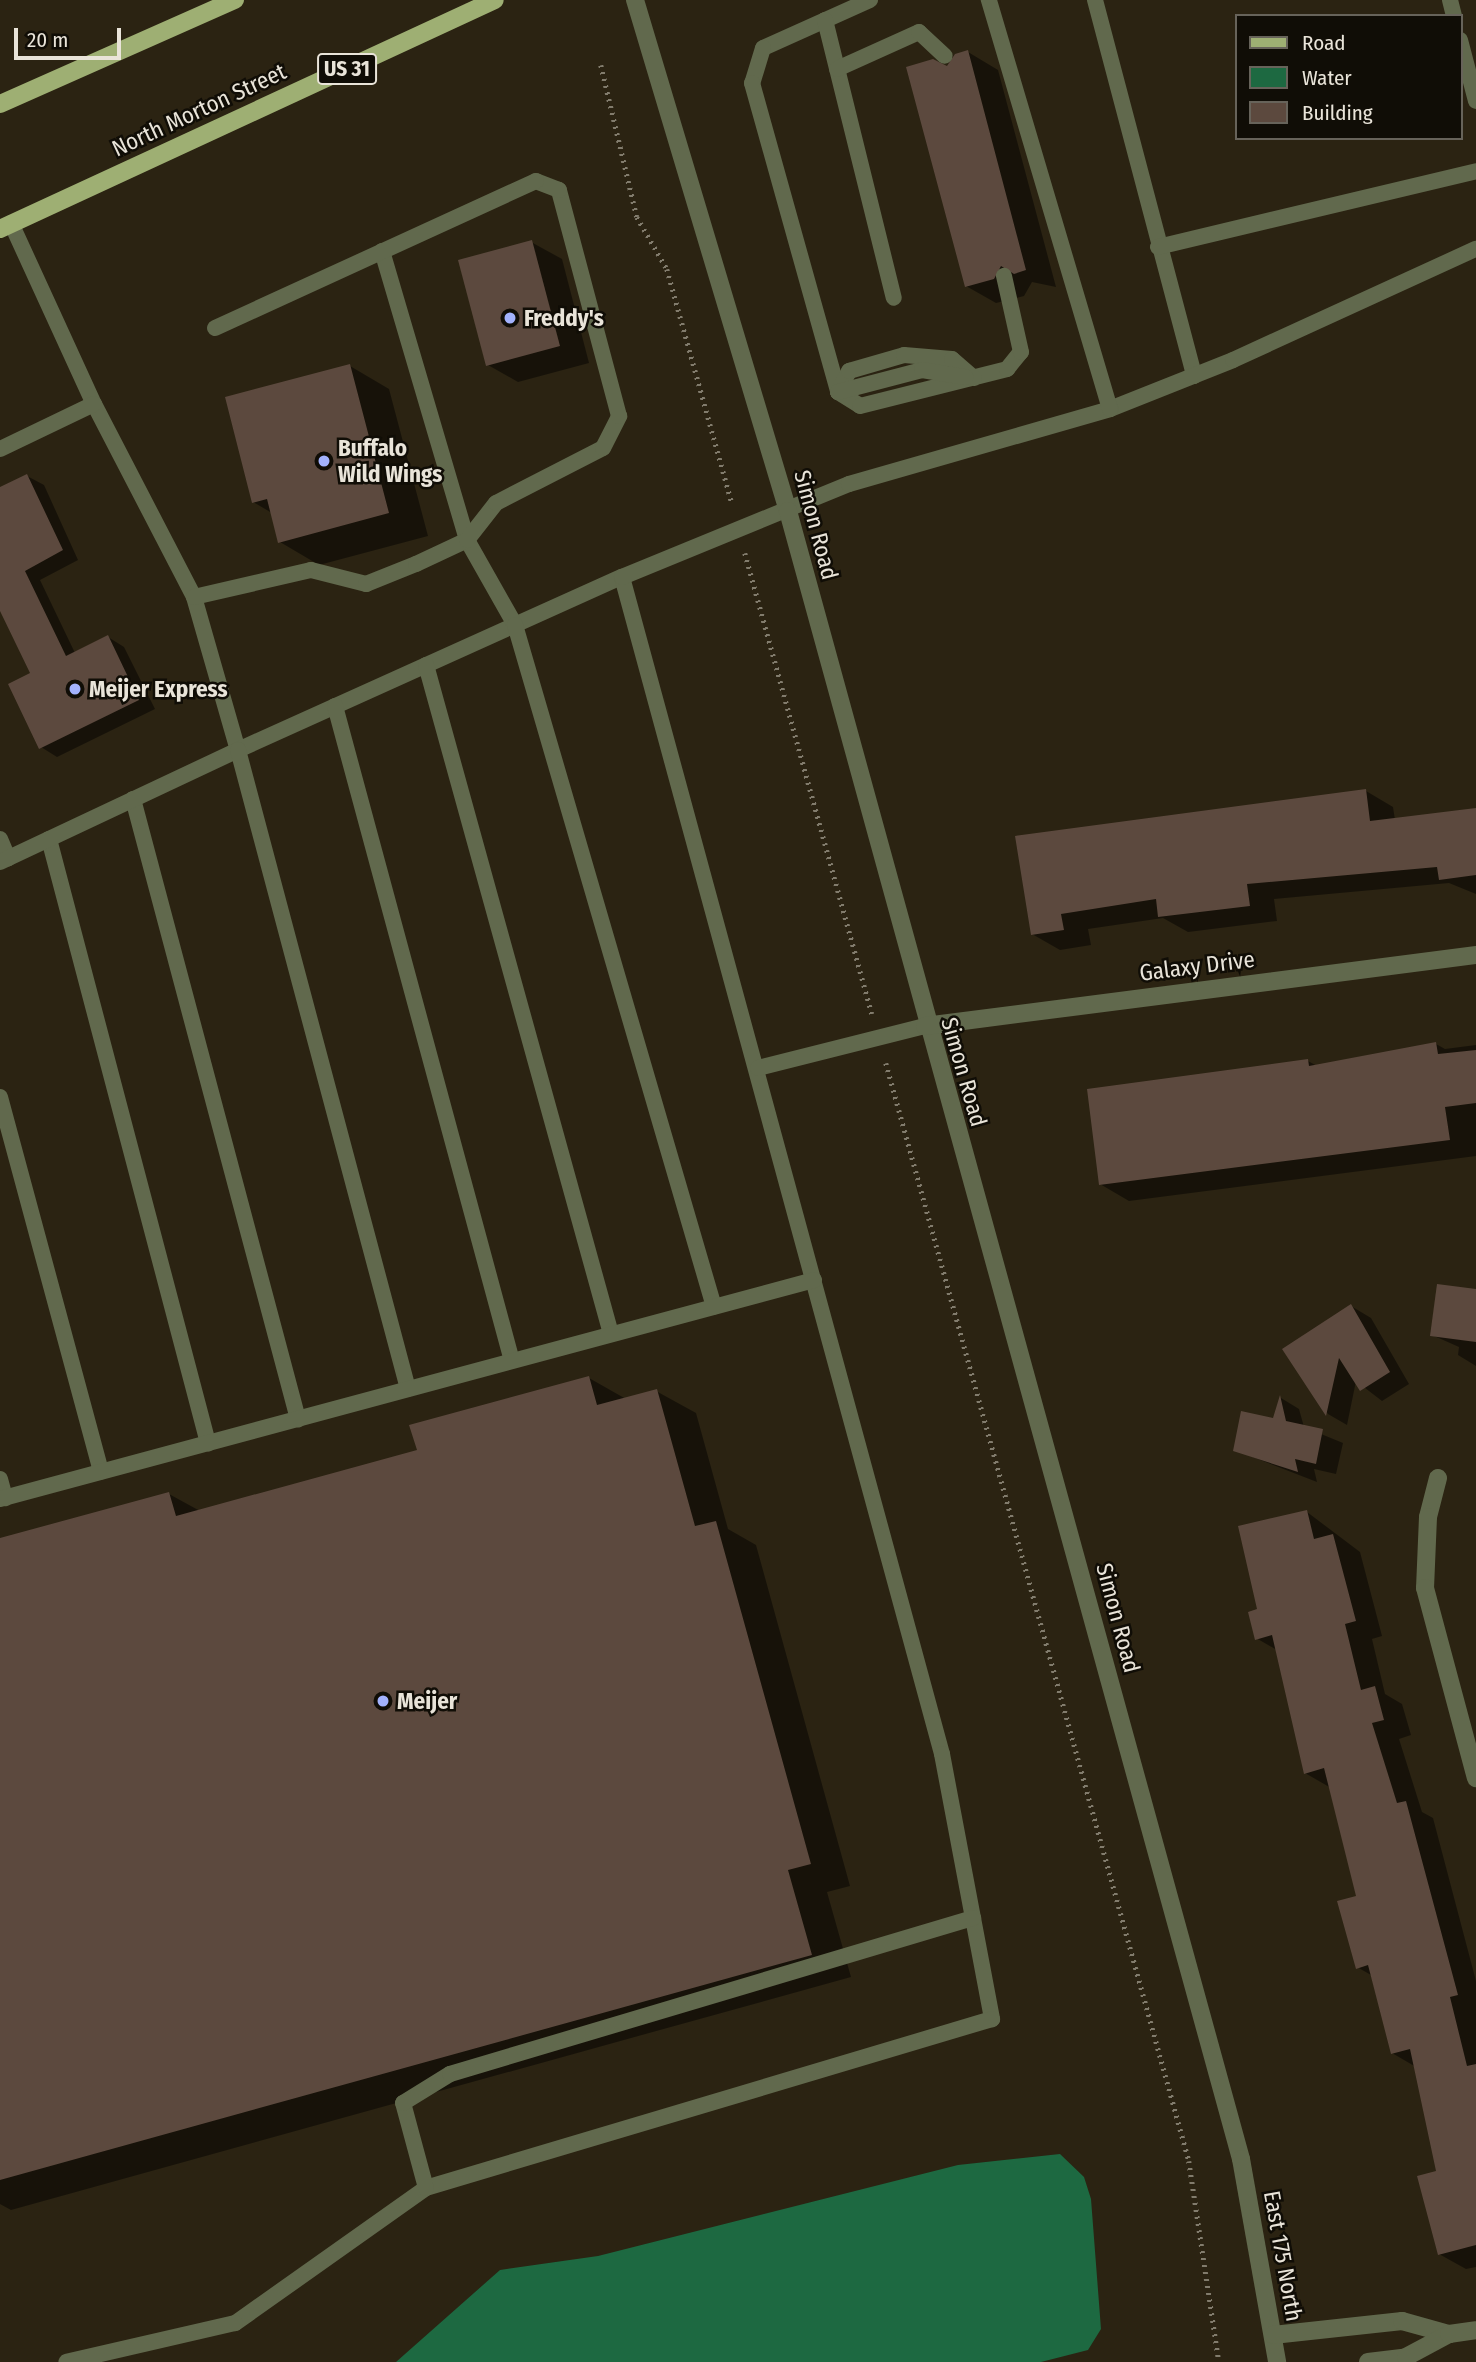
<!DOCTYPE html>
<style>
body{margin:0}
#map{position:relative;width:1476px;height:2362px;overflow:hidden;background:#2b2312;font-family:"Fira Sans Condensed",sans-serif}
div>[style]{position:absolute}
[style*='--x']{left:calc(var(--x)*1px);top:calc(var(--y)*1px);width:calc(var(--w)*1px);rotate:calc(var(--a)*1deg)}
.water>*{inset:0;background:#1d6941}
.shadow>*{inset:0;background:#0007}
.building>*{inset:0;background:#5c493e}
.path>*{height:4.5px;margin-top:-2.25px;transform-origin:0;background:repeating-linear-gradient(90deg,#827c6d 0 2px,transparent 0 7px)}
.lane>*{height:16px;margin:-8px;padding:0 8px;transform-origin:8px;border-radius:8px;background:#61694d}
.street>*{height:18px;margin:-9px;padding:0 9px;transform-origin:9px;border-radius:9px;background:#61694d}
.primary>*{height:18px;margin:-9px;padding:0 9px;transform-origin:9px;border-radius:9px;background:#9eaf73}
.dots>*{width:19px;height:19px;translate:-50% -50%;box-sizing:border-box;border:4px solid #100d06;border-radius:50%}
span{translate:-50% -50%;white-space:nowrap;text-align:center;line-height:1.15;-webkit-text-stroke:5px #100d06;paint-order:stroke}
.shield-label span{padding:2px 5px;background:#100d06;border:2px solid;border-radius:5px;-webkit-text-stroke-width:0}
.shield-label{font-size:21px;color:#e9e4d9;font-weight:700}
.street-label{font-size:23px;color:#e9e4d9}
.poi-label{font-size:23px;color:#e9e4d9;font-weight:700}
.left{translate:0 -50%;text-align:left}
.legend{position:absolute;left:1235px;top:14px;width:228px;height:126px;box-sizing:border-box;background:#100d06;border:2px solid #67635a;margin:0;padding:9px 12px;list-style:none;font-size:21px;color:#e9e4d9}
.legend li{display:flex;align-items:center;gap:14px;height:35px}
.legend b{width:35px;border:2px solid #67635a}
.scale{position:absolute;left:14px;top:28px;width:107px;height:32px;box-sizing:border-box;border:4px solid #e9e4d9;border-top:0;padding-left:9px;font-size:21px;line-height:24px;white-space:nowrap;color:#e9e4d9;-webkit-text-stroke:5px #100d06;paint-order:stroke}
</style>
<div id="map">
<div class="water">
<div style="clip-path:polygon(1060px 2154px,1084px 2177px,1091px 2199px,1101px 2329px,1088px 2350px,1041px 2362px,396px 2362px,500px 2270px,598px 2256px,958px 2165px)"></div>
</div>
<div class="shadow">
<div style="clip-path:polygon(968px 52px,998px 70px,1056px 287px,1032px 282px,1024px 296px,996px 303px,966px 286px,948px 68px)"></div>
<div style="clip-path:polygon(531px 242px,562px 259px,589px 363px,518px 382px,488px 365px)"></div>
<div style="clip-path:polygon(350px 366px,389px 389px,428px 536px,319px 565px,280px 542px,272px 513px,253px 502px)"></div>
<div style="clip-path:polygon(27px 476px,44px 485px,78px 560px,40px 580px,75px 653px,108px 637px,124px 647px,155px 709px,57px 757px,41px 747px,32px 674px,0 607px,0 489px)"></div>
<div style="clip-path:polygon(1366px 791px,1393px 807px,1395px 820px,1476px 809px,1476px 894px,1449px 883px,1274px 899px,1277px 921px,1188px 932px,1163px 918px,1088px 929px,1091px 945px,1060px 950px,1032px 934px,1017px 837px)"></div>
<div style="clip-path:polygon(1436px 1044px,1445px 1049px,1476px 1045px,1476px 1156px,1129px 1201px,1100px 1184px,1308px 1061px,1317px 1066px)"></div>
<div style="clip-path:polygon(1476px 1291px,1476px 1366px,1458px 1355px,1459px 1347px,1432px 1335px)"></div>
<div style="clip-path:polygon(1351px 1306px,1371px 1318px,1409px 1384px,1382px 1401px,1356px 1381px,1347px 1425px,1328px 1414px,1285px 1349px)"></div>
<div style="clip-path:polygon(589px 1378px,626px 1399px,656px 1391px,696px 1413px,728px 1529px,756px 1545px,850px 1886px,827px 1892px,851px 1977px,11px 2210px,0 2204px,0 1540px,169px 1494px,200px 1511px,419px 1451px)"></div>
<div style="clip-path:polygon(1281px 1398px,1299px 1409px,1304px 1427px,1343px 1443px,1336px 1474px,1314px 1469px,1317px 1482px,1235px 1450px,1274px 1420px)"></div>
<div style="clip-path:polygon(1307px 1512px,1360px 1552px,1382px 1636px,1372px 1639px,1385px 1694px,1402px 1704px,1411px 1735px,1399px 1739px,1422px 1812px,1433px 1818px,1476px 1981px,1476px 2267px,1466px 2269px,1439px 2254px,1438px 2172px,1416px 2067px,1392px 2053px,1371px 1975px,1357px 1967px,1359px 1897px,1331px 1788px,1305px 1773px,1277px 1650px,1256px 1638px,1259px 1611px)"></div>
</div>
<div class="building">
<div style="clip-path:polygon(968px 50px,1026px 270px,1014px 274px,1001px 266px,994px 279px,965px 287px,906px 67px,933px 59px,947px 66px,955px 54px)"></div>
<div style="clip-path:polygon(532px 240px,560px 346px,486px 366px,458px 260px)"></div>
<div style="clip-path:polygon(350px 364px,389px 513px,278px 543px,267px 499px,252px 503px,225px 397px)"></div>
<div style="clip-path:polygon(27px 474px,63px 550px,25px 571px,66px 656px,108px 635px,139px 700px,39px 749px,8px 684px,30px 673px,0 611px,0 487px)"></div>
<div style="clip-path:polygon(1366px 789px,1370px 821px,1476px 808px,1476px 875px,1439px 880px,1437px 867px,1247px 884px,1250px 906px,1158px 917px,1156px 899px,1061px 914px,1064px 930px,1031px 935px,1015px 836px)"></div>
<div style="clip-path:polygon(1436px 1042px,1438px 1054px,1476px 1050px,1476px 1103px,1445px 1107px,1450px 1140px,1099px 1185px,1087px 1089px,1308px 1059px,1309px 1066px)"></div>
<div style="clip-path:polygon(1437px 1284px,1476px 1289px,1476px 1342px,1430px 1336px)"></div>
<div style="clip-path:polygon(1351px 1304px,1390px 1372px,1360px 1391px,1339px 1358px,1326px 1416px,1282px 1349px)"></div>
<div style="clip-path:polygon(589px 1376px,597px 1405px,657px 1389px,695px 1526px,716px 1521px,811px 1864px,788px 1870px,812px 1955px,0 2180px,0 1538px,169px 1492px,176px 1516px,417px 1450px,409px 1425px)"></div>
<div style="clip-path:polygon(1280px 1395px,1286px 1421px,1323px 1429px,1316px 1464px,1295px 1459px,1298px 1472px,1233px 1451px,1241px 1411px,1273px 1418px)"></div>
<div style="clip-path:polygon(1307px 1510px,1314px 1539px,1333px 1534px,1356px 1621px,1345px 1624px,1361px 1690px,1375px 1686px,1384px 1720px,1372px 1723px,1397px 1803px,1406px 1801px,1458px 1995px,1450px 1997px,1467px 2066px,1476px 2064px,1476px 2245px,1438px 2255px,1417px 2176px,1436px 2171px,1410px 2049px,1391px 2054px,1368px 1965px,1356px 1969px,1337px 1901px,1356px 1896px,1324px 1768px,1304px 1774px,1272px 1635px,1255px 1640px,1248px 1612px,1257px 1609px,1238px 1526px)"></div>
</div>
<div class="path">
<div style="--x:601;--y:65;--w:156;--a:76.7"></div>
<div style="--x:637;--y:217;--w:60;--a:60"></div>
<div style="--x:667;--y:269;--w:244;--a:74.5"></div>
<div style="--x:745;--y:553;--w:478;--a:74.6"></div>
<div style="--x:886;--y:1063;--w:1139;--a:74.57"></div>
<div style="--x:1189;--y:2161;--w:203;--a:81.5"></div>
</div>
<div class="lane">
<div style="--x:870;--y:0;--w:117;--a:155.8"></div>
<div style="--x:763;--y:48;--w:37;--a:107"></div>
<div style="--x:752;--y:83;--w:321;--a:74.4"></div>
<div style="--x:838;--y:392;--w:26;--a:32"></div>
<div style="--x:860;--y:406;--w:152;--a:-14.1"></div>
<div style="--x:1007;--y:369;--w:22;--a:-51"></div>
<div style="--x:1021;--y:352;--w:78;--a:-102.6"></div>
<div style="--x:1095;--y:0;--w:389;--a:75.2"></div>
<div style="--x:1450;--y:0;--w:16;--a:76"></div>
<div style="--x:825;--y:20;--w:286;--a:76.1"></div>
<div style="--x:1460;--y:40;--w:63;--a:75.3"></div>
<div style="--x:837;--y:69;--w:90;--a:-24.3"></div>
<div style="--x:919;--y:32;--w:35;--a:43"></div>
<div style="--x:11;--y:223;--w:199;--a:65.4"></div>
<div style="--x:94;--y:404;--w:217;--a:62.6"></div>
<div style="--x:194;--y:597;--w:159;--a:74"></div>
<div style="--x:238;--y:750;--w:421;--a:-24.3"></div>
<div style="--x:622;--y:577;--w:1220;--a:74.79"></div>
<div style="--x:942;--y:1754;--w:270;--a:79.3"></div>
<div style="--x:992;--y:2019;--w:591;--a:163.38"></div>
<div style="--x:426;--y:2188;--w:234;--a:144.7"></div>
<div style="--x:235;--y:2323;--w:173;--a:167"></div>
<div style="--x:1158;--y:247;--w:327;--a:-13.4"></div>
<div style="--x:382;--y:251;--w:301;--a:73.6"></div>
<div style="--x:467;--y:540;--w:98;--a:60.5"></div>
<div style="--x:515;--y:625;--w:710;--a:73.73"></div>
<div style="--x:838;--y:392;--w:24;--a:-62"></div>
<div style="--x:849;--y:371;--w:57;--a:-16.2"></div>
<div style="--x:904;--y:355;--w:48;--a:4.8"></div>
<div style="--x:952;--y:359;--w:29;--a:41"></div>
<div style="--x:838;--y:392;--w:87;--a:-14.7"></div>
<div style="--x:922;--y:370;--w:44;--a:9.2"></div>
<div style="--x:1110;--y:409;--w:132;--a:-21.7"></div>
<div style="--x:1233;--y:360;--w:267;--a:-24.6"></div>
<div style="--x:0;--y:449;--w:104;--a:-25.6"></div>
<div style="--x:622;--y:577;--w:245;--a:-22.3"></div>
<div style="--x:849;--y:484;--w:272;--a:-16"></div>
<div style="--x:1110;--y:409;--w:427;--a:-106.5"></div>
<div style="--x:194;--y:597;--w:120;--a:-13"></div>
<div style="--x:311;--y:570;--w:57;--a:14.3"></div>
<div style="--x:366;--y:584;--w:54;--a:-21.8"></div>
<div style="--x:416;--y:564;--w:56;--a:-25.2"></div>
<div style="--x:467;--y:540;--w:47;--a:-51.9"></div>
<div style="--x:496;--y:503;--w:120;--a:-27.2"></div>
<div style="--x:603;--y:448;--w:36;--a:-63"></div>
<div style="--x:619;--y:416;--w:234;--a:-104.9"></div>
<div style="--x:559;--y:190;--w:25;--a:-159"></div>
<div style="--x:536;--y:181;--w:353;--a:155.4"></div>
<div style="--x:426;--y:665;--w:694;--a:74.54"></div>
<div style="--x:335;--y:706;--w:678;--a:74.88"></div>
<div style="--x:133;--y:799;--w:642;--a:75.1"></div>
<div style="--x:0;--y:839;--w:21;--a:67"></div>
<div style="--x:49;--y:839;--w:625;--a:75.25"></div>
<div style="--x:0;--y:862;--w:263;--a:-25.2"></div>
<div style="--x:238;--y:750;--w:661;--a:75.1"></div>
<div style="--x:758;--y:1068;--w:172;--a:-14.1"></div>
<div style="--x:0;--y:1097;--w:388;--a:74.9"></div>
<div style="--x:0;--y:1479;--w:20;--a:75"></div>
<div style="--x:0;--y:1499;--w:843;--a:-15.06"></div>
<div style="--x:426;--y:2188;--w:88;--a:-105.1"></div>
<div style="--x:403;--y:2103;--w:55;--a:-31.7"></div>
<div style="--x:450;--y:2074;--w:546;--a:-16.61"></div>
</div>
<div class="street">
<div style="--x:635;--y:0;--w:533;--a:73.33"></div>
<div style="--x:788;--y:511;--w:1709;--a:74.63"></div>
<div style="--x:1241;--y:2159;--w:206;--a:79.9"></div>
<div style="--x:925;--y:1026;--w:556;--a:-7.34"></div>
<div style="--x:1438;--y:1478;--w:40;--a:104.4"></div>
<div style="--x:1428;--y:1517;--w:71;--a:92.4"></div>
<div style="--x:1425;--y:1588;--w:197;--a:75"></div>
<div style="--x:1273;--y:2335;--w:130;--a:-6.2"></div>
<div style="--x:1402;--y:2321;--w:49;--a:15.5"></div>
<div style="--x:1368;--y:2362;--w:38;--a:-7"></div>
<div style="--x:1406;--y:2357;--w:49;--a:-28.1"></div>
<div style="--x:1449;--y:2334;--w:27;--a:-8"></div>
</div>
<div class="primary">
<div style="--x:0;--y:104;--w:257;--a:-23.9"></div>
<div style="--x:0;--y:229;--w:545;--a:-24.83"></div>
</div>
<div class="dots">
<div style="left:510px;top:318px;background:#a3b2fd"></div>
<div style="left:324px;top:461px;background:#a3b2fd"></div>
<div style="left:75px;top:689px;background:#a3b2fd"></div>
<div style="left:383px;top:1701px;background:#a3b2fd"></div>
</div>
<div class="shield-label">
<span style="left:347px;top:69px">US 31</span>
</div>
<div class="street-label">
<span style="left:199px;top:110px;rotate:-25deg">North Morton Street</span>
<span style="left:816px;top:525px;rotate:75deg">Simon Road</span>
<span style="left:1197px;top:966px;rotate:-7deg">Galaxy Drive</span>
<span style="left:964px;top:1072px;rotate:74deg">Simon Road</span>
<span style="left:1118px;top:1618px;rotate:75deg">Simon Road</span>
<span style="left:1283px;top:2256px;rotate:80deg">East 175 North</span>
</div>
<div class="poi-label">
<span class="left" style="left:524px;top:318px">Freddy's</span>
<span class="left" style="left:338px;top:461px">Buffalo<br>Wild Wings</span>
<span class="left" style="left:89px;top:689px">Meijer Express</span>
<span class="left" style="left:397px;top:1701px">Meijer</span>
</div>
<ul class="legend">
<li><b style="height:9px;background:#9eaf73"></b>Road</li>
<li><b style="height:19px;background:#1d6941"></b>Water</li>
<li><b style="height:19px;background:#5c493e"></b>Building</li>
</ul>
<div class="scale">20 m</div>
</div>
